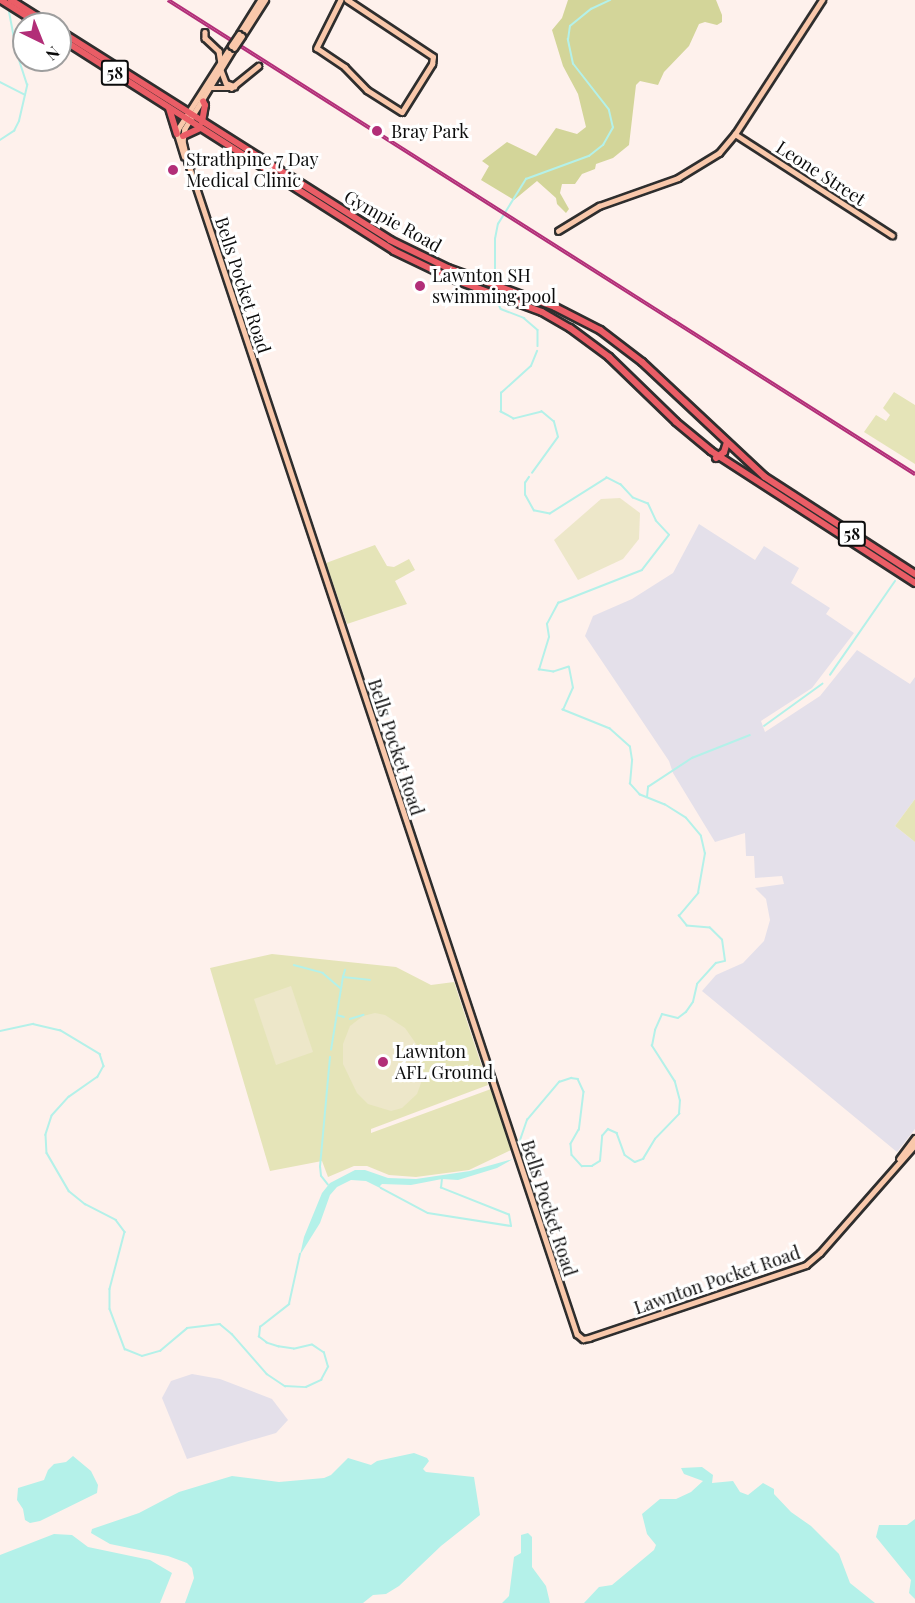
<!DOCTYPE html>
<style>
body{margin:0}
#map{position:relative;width:915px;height:1603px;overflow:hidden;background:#fef1ec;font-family:"Playfair Display",serif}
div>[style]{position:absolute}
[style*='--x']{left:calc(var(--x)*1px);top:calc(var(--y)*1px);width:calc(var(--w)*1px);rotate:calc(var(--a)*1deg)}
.industrial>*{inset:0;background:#e4e0ea}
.green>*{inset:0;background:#e5e4b8}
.forest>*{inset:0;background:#d3d599}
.pitch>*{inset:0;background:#ede7c9}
.water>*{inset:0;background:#b4f1e9}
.stream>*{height:1.5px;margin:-0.75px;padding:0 0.75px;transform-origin:0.75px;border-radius:0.75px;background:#b4f1e9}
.roads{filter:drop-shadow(2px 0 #2e2e2e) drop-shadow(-2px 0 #2e2e2e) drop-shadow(0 2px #2e2e2e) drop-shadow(0 -2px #2e2e2e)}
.secondary>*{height:4.5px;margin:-2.25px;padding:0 2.25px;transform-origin:2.25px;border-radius:2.25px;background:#f9c8ab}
.highway>*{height:6px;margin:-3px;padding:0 3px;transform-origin:3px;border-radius:3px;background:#ea5d66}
.rail>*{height:4px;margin-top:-2px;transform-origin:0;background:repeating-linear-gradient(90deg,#fff 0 4.5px,#b22e78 0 9px);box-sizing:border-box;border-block:2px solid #b22e78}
.bridges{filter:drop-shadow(2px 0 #2e2e2e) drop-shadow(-2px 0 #2e2e2e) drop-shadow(0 2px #2e2e2e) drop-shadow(0 -2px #2e2e2e)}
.secondary-bridge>*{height:4.5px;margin:-2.25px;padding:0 2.25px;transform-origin:2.25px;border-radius:2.25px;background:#f9c8ab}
.dots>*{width:16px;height:16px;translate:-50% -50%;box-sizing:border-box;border:3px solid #fff;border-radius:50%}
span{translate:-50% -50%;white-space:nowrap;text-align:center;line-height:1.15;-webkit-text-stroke:6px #fff;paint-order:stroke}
.shield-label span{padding:2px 4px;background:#fff;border:2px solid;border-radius:4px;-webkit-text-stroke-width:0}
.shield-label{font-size:16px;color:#0c0c0c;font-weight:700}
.poi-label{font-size:18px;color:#0c0c0c}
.left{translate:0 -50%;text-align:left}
.street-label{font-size:18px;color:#0c0c0c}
.north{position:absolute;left:12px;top:12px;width:60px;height:60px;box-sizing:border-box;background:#fff;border:2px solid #9e9e9e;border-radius:50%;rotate:137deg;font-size:16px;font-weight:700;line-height:24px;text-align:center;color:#0c0c0c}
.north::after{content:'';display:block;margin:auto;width:21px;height:27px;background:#b22e78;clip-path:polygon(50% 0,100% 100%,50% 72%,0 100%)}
</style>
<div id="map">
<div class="industrial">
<div style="clip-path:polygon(699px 524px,755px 560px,764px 546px,799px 568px,791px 583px,830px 608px,826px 614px,854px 633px,812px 688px,761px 721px,765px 732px,820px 696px,857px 650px,910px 684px,915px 677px,915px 799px,895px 826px,915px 842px,915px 1129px,897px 1152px,702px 991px,716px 975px,743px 963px,764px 941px,770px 920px,766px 899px,755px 888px,784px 884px,782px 876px,755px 878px,754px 856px,746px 856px,745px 833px,715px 842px,673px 773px,669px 761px,585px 636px,593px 616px,632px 599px,673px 573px)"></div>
<div style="clip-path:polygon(192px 1374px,220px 1379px,272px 1399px,288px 1420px,276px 1433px,187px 1459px,162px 1398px,171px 1381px)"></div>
</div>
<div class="green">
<div style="clip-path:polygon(894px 392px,915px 405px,915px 464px,864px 432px,876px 415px,886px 421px,890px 415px,883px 408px)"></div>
<div style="clip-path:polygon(375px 545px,387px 566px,394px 567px,409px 559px,415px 570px,395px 581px,407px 604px,347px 624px,326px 563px)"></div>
<div style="clip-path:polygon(915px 799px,915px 842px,895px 826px)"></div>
<div style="clip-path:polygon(272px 954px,396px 967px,431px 985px,454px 982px,488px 1085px,371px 1129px,371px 1133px,491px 1089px,511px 1150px,469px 1170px,416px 1177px,389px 1175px,367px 1166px,354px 1166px,328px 1177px,322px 1161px,270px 1171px,210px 968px)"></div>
</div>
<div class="forest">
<div style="clip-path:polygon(568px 0,716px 0,722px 15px,722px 22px,717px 25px,705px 22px,699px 24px,689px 46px,664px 72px,658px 85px,640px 81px,636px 85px,629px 145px,613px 158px,596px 164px,595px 169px,582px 174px,575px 184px,562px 184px,560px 193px,569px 209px,566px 213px,557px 204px,556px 198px,537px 181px,514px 200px,481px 180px,489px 166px,482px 161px,507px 142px,536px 156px,556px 128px,577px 134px,586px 127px,578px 94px,563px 66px,552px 30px,562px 18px)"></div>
</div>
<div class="pitch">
<div style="clip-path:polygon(620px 498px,640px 513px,639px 539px,623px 559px,578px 580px,554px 540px,601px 499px)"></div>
<div style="clip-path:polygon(291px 986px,313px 1052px,276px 1065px,254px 999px)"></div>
<div style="clip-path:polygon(375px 1013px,385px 1015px,405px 1028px,419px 1048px,422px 1059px,421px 1083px,417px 1094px,402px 1108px,391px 1111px,368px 1104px,357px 1093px,343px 1064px,343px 1044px,350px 1026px,363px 1016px)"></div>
</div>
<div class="water">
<div style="clip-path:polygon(513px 1159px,497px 1168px,458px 1180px,442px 1179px,411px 1185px,382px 1184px,380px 1186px,382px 1189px,366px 1181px,351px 1180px,337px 1187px,330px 1195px,320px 1223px,300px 1255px,304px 1237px,322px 1193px,330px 1183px,355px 1170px,365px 1170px,388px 1178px,416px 1179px,470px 1171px)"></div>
<div style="clip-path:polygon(414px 1453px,427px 1458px,429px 1461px,423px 1469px,426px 1472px,474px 1477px,480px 1515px,441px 1546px,399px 1586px,386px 1594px,373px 1595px,363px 1603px,185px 1603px,194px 1578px,192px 1568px,187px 1563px,168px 1556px,110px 1544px,91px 1533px,92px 1529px,139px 1513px,179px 1492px,232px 1476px,279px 1482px,324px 1478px,331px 1475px,348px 1458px,371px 1465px,377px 1461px)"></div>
<div style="clip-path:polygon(73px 1456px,91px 1471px,98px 1485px,97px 1493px,40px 1521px,30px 1523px,25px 1520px,23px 1509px,17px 1500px,18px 1488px,44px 1480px,48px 1470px,54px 1464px,66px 1462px)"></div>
<div style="clip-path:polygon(702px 1467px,713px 1475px,712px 1483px,733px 1481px,740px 1492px,748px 1495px,763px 1483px,774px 1489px,774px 1494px,791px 1512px,811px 1526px,839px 1554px,850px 1583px,875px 1603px,584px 1603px,599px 1587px,612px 1585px,654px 1550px,656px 1545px,647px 1534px,642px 1514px,660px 1499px,676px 1499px,691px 1492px,703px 1481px,684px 1474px,681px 1468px)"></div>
<div style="clip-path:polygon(915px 1519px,915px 1599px,909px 1593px,911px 1580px,876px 1537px,879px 1525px,907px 1525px)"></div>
<div style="clip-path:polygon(528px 1533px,532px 1537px,532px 1567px,546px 1586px,550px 1603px,502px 1603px,509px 1596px,514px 1557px,521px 1553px,521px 1535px)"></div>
<div style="clip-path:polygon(54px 1534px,72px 1535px,88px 1547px,150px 1560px,172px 1573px,160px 1603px,0 1603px,0 1555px)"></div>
</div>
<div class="stream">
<div style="--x:0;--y:82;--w:28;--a:27"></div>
<div style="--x:0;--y:140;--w:17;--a:-33"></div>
<div style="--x:14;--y:131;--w:11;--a:-63"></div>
<div style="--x:19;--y:121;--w:37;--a:-77"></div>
<div style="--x:27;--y:85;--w:33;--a:-108"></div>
<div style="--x:17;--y:54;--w:43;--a:-100.8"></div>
<div style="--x:495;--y:282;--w:43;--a:-90"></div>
<div style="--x:495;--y:239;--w:15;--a:-79"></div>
<div style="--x:498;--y:224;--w:53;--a:-58.1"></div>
<div style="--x:526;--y:179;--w:67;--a:-20.1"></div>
<div style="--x:589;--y:156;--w:18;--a:-38"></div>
<div style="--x:603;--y:145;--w:20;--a:-60"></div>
<div style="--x:613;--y:128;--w:18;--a:-103"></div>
<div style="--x:609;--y:110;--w:58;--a:-128"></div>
<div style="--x:573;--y:64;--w:25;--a:-102"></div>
<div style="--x:568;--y:40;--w:14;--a:-82"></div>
<div style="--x:570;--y:26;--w:27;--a:-39"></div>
<div style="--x:591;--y:9;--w:21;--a:-25"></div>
<div style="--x:495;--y:296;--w:14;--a:65"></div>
<div style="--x:501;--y:309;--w:25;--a:21"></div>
<div style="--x:524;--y:318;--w:18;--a:41"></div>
<div style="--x:538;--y:330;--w:16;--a:90"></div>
<div style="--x:532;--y:473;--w:44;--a:-54.2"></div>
<div style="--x:558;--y:437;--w:16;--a:-105"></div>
<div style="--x:554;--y:422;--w:16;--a:-140"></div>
<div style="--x:542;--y:412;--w:29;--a:166"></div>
<div style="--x:514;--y:419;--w:15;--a:-152"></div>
<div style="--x:501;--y:412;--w:19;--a:-90"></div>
<div style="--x:501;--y:393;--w:40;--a:-42"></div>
<div style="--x:531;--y:366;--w:16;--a:-68"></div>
<div style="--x:830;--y:675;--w:114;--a:-55.3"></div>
<div style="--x:764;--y:726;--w:72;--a:-35.9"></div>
<div style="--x:647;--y:797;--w:10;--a:-84"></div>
<div style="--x:648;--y:787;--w:53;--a:-33.4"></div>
<div style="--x:692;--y:758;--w:62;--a:-21.6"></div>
<div style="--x:294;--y:965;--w:30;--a:15"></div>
<div style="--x:323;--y:973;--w:23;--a:41"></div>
<div style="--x:343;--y:977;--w:7;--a:-74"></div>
<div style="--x:337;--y:1015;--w:7;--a:16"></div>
<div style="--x:350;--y:1019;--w:14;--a:-17"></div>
<div style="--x:0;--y:1031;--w:34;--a:-12"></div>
<div style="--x:33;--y:1024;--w:28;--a:13"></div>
<div style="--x:60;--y:1030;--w:47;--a:31"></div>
<div style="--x:100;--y:1054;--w:13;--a:72"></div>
<div style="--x:104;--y:1066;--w:13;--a:119"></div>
<div style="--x:98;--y:1077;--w:35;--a:145"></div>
<div style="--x:69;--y:1097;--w:25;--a:132"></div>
<div style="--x:52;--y:1116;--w:20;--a:108"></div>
<div style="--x:46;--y:1135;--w:18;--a:87"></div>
<div style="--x:47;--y:1153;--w:44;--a:59.9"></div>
<div style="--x:69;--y:1191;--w:21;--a:39"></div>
<div style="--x:85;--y:1204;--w:35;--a:27"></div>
<div style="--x:116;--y:1220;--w:15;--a:53"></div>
<div style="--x:125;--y:1232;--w:59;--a:104.7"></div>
<div style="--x:110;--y:1289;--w:20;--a:90"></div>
<div style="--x:110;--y:1309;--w:43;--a:69.4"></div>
<div style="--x:125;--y:1349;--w:18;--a:22"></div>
<div style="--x:142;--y:1356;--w:19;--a:-16"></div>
<div style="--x:160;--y:1351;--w:35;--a:-40"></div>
<div style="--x:187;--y:1328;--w:33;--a:-7"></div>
<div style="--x:220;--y:1324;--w:16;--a:40"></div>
<div style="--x:232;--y:1334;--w:53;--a:48.8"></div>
<div style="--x:267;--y:1374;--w:22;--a:34"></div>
<div style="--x:285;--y:1386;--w:21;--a:3"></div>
<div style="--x:306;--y:1387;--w:17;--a:-25"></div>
<div style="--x:321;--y:1380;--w:15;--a:-62"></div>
<div style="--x:328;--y:1367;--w:15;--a:-106"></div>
<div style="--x:324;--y:1353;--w:14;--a:-146"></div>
<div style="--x:312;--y:1345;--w:18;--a:167"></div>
<div style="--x:294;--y:1349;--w:15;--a:-172"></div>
<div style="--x:279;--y:1347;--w:13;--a:-162"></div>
<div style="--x:267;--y:1343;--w:10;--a:-143"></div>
<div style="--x:259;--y:1337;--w:10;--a:-84"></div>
<div style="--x:260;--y:1327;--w:37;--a:-38"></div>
<div style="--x:289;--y:1304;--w:51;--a:-77.6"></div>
<div style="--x:331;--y:1050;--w:74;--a:-80.7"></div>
<div style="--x:343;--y:977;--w:27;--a:6"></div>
<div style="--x:517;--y:1149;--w:31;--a:-71"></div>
<div style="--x:527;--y:1120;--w:50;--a:-49.9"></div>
<div style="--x:559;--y:1082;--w:13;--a:-18"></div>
<div style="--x:571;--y:1078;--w:7;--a:8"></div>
<div style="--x:578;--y:1079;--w:14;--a:65"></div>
<div style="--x:584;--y:1092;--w:38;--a:97"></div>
<div style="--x:579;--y:1130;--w:16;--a:120"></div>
<div style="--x:571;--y:1144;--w:11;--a:85"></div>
<div style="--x:572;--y:1155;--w:15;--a:48"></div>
<div style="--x:582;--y:1166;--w:10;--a:0"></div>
<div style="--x:592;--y:1166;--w:9;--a:-32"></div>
<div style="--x:600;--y:1161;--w:25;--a:-85"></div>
<div style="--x:602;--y:1136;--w:9;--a:-49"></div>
<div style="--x:608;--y:1129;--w:10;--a:24"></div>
<div style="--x:617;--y:1133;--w:23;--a:70"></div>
<div style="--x:625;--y:1155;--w:12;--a:35"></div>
<div style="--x:635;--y:1162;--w:9;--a:-21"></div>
<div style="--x:643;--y:1159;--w:23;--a:-59"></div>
<div style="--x:655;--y:1139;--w:35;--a:-46"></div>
<div style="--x:679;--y:1114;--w:13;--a:-86"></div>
<div style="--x:680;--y:1101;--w:20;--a:-105"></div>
<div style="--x:675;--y:1082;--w:43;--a:-122.6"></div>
<div style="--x:652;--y:1046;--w:16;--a:-79"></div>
<div style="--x:655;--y:1030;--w:17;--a:-66"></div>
<div style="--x:662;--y:1014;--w:16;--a:14"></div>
<div style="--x:678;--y:1018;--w:10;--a:-37"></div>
<div style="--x:686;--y:1012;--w:12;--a:-55"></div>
<div style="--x:693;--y:1002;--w:18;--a:-77"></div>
<div style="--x:697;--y:984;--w:28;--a:-48"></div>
<div style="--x:716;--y:963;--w:9;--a:-13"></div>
<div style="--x:725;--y:961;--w:21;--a:-98"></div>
<div style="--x:722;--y:940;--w:17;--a:-135"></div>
<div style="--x:710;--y:928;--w:23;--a:-175"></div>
<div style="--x:687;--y:926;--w:13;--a:-129"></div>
<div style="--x:679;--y:916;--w:30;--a:-50"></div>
<div style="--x:698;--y:893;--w:40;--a:-80"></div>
<div style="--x:705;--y:854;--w:18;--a:-103"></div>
<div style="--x:701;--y:836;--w:23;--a:-130"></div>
<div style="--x:686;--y:818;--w:25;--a:-148"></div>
<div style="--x:665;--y:805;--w:27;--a:-158"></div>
<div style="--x:640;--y:795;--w:15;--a:-132"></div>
<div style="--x:630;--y:784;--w:24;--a:-85"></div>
<div style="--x:632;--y:760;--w:13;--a:-99"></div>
<div style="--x:630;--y:747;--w:27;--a:-138"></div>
<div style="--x:610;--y:729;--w:51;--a:-158"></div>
<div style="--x:563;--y:710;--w:24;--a:-66"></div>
<div style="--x:573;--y:688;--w:21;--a:-101"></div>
<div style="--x:569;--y:667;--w:16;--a:162"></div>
<div style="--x:554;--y:672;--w:15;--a:-172"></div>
<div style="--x:539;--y:670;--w:34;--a:-73"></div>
<div style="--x:549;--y:637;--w:13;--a:-99"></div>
<div style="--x:547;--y:624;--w:24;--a:-62"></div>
<div style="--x:558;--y:603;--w:90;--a:-21.4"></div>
<div style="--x:642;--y:570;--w:44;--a:-52.4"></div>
<div style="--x:669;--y:535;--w:19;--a:-133"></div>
<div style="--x:656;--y:521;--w:19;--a:-115"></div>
<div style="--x:648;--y:504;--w:16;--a:-158"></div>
<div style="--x:633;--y:498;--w:18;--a:-133"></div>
<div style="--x:621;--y:485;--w:16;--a:-153"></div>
<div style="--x:607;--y:478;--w:67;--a:147.7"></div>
<div style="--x:550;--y:514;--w:16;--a:-169"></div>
<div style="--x:534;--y:511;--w:18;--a:-119"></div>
<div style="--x:525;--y:495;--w:12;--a:-90"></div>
<div style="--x:525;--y:483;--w:7;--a:-56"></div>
<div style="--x:328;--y:1185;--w:11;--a:-128"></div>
<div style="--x:321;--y:1176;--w:9;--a:-96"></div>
<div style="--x:320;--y:1167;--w:110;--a:-84.8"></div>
<div style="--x:381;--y:1188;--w:53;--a:28"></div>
<div style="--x:428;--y:1213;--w:84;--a:8.9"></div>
<div style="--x:511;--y:1226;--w:11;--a:-100"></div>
<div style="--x:509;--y:1215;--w:73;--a:-158.3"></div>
<div style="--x:441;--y:1188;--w:10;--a:-84"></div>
</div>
<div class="roads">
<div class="secondary">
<div style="--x:341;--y:0;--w:54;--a:116.6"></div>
<div style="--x:317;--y:48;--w:34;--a:34"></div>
<div style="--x:345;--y:67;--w:32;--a:46"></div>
<div style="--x:367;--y:90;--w:41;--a:32.2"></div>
<div style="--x:402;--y:112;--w:57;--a:-58"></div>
<div style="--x:432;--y:64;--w:7;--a:-82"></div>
<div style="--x:433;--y:57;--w:103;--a:-146.5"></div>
<div style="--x:205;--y:32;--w:6;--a:90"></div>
<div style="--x:205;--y:38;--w:19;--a:43"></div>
<div style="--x:219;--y:51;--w:12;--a:81"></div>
<div style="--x:239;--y:34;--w:40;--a:-58"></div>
<div style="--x:242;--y:36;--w:43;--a:-57.4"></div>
<div style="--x:234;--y:48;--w:95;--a:121.2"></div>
<div style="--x:185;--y:129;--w:12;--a:99"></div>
<div style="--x:183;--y:141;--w:22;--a:77"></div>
<div style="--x:188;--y:162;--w:1235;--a:71.64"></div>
<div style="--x:577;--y:1334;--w:8;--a:40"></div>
<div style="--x:583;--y:1339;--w:6;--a:-9"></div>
<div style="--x:589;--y:1338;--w:229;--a:-18.6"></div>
<div style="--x:806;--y:1265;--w:18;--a:-41"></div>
<div style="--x:820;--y:1253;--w:144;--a:-48.7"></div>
<div style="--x:221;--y:70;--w:14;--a:69"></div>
<div style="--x:226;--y:83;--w:9;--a:21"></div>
<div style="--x:211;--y:88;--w:20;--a:0"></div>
<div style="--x:231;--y:88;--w:35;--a:-39"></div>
<div style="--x:735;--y:134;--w:187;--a:32.8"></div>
<div style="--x:184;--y:157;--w:24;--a:-107"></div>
<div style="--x:177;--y:134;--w:5;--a:-79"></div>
<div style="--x:178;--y:129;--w:98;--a:-57.4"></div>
<div style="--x:558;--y:231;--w:48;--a:-31.4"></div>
<div style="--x:599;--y:206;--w:84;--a:-19.5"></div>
<div style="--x:678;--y:178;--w:48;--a:-31.4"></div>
<div style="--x:719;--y:153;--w:25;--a:-50"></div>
<div style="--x:735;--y:134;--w:160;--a:-57"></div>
<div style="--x:899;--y:1159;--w:26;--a:-53"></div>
</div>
<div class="highway">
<div style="--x:1;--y:0;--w:45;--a:32.3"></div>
<div style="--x:11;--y:0;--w:45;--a:32.3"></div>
<div style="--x:60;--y:31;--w:391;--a:32.3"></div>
<div style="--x:390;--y:240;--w:64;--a:25.8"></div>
<div style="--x:448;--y:268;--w:114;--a:20"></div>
<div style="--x:555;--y:307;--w:51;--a:27.1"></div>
<div style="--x:600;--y:330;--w:53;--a:37.3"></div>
<div style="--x:642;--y:362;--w:168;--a:43.1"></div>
<div style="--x:765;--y:477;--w:179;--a:32.9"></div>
<div style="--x:60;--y:38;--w:396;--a:32.5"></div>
<div style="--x:394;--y:251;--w:62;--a:25.7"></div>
<div style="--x:450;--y:278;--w:98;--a:20.3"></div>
<div style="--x:542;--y:312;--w:32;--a:30"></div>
<div style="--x:570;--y:328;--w:49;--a:36.6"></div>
<div style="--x:609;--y:357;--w:93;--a:44.1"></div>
<div style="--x:676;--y:422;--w:45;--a:39.6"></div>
<div style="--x:711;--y:451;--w:243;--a:32.9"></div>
<div style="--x:169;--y:108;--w:27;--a:73"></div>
<div style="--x:202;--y:122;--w:17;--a:-80"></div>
<div style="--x:205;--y:105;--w:4;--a:-117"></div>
<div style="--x:183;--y:136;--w:19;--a:-25"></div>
<div style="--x:716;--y:458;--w:10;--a:-37"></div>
<div style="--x:724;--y:452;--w:10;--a:-73"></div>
</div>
</div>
<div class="rail">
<div style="--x:168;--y:0;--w:885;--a:32.4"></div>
</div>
<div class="bridges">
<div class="secondary-bridge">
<div style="--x:231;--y:46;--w:14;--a:-56"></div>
<div style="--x:234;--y:48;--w:14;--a:-56"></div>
</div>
</div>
<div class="dots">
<div style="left:377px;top:131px;background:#b22e78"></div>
<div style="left:173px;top:170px;background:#b22e78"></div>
<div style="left:420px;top:286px;background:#b22e78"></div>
<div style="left:383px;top:1062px;background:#b22e78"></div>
</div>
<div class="shield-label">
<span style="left:115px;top:73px">58</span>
<span style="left:852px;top:534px">58</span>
</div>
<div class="poi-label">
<span class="left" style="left:391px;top:131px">Bray Park</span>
<span class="left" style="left:186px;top:170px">Strathpine 7 Day<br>Medical Clinic</span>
<span class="left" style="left:432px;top:286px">Lawnton SH<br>swimming pool</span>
<span class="left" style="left:395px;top:1062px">Lawnton<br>AFL Ground</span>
</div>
<div class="street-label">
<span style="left:821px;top:173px;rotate:33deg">Leone Street</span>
<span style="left:393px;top:221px;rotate:29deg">Gympie Road</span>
<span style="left:243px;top:285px;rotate:72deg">Bells Pocket Road</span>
<span style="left:396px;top:747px;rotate:72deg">Bells Pocket Road</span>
<span style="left:549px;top:1208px;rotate:72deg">Bells Pocket Road</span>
<span style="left:717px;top:1280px;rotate:-19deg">Lawnton Pocket Road</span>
</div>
<div class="north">N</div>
</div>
